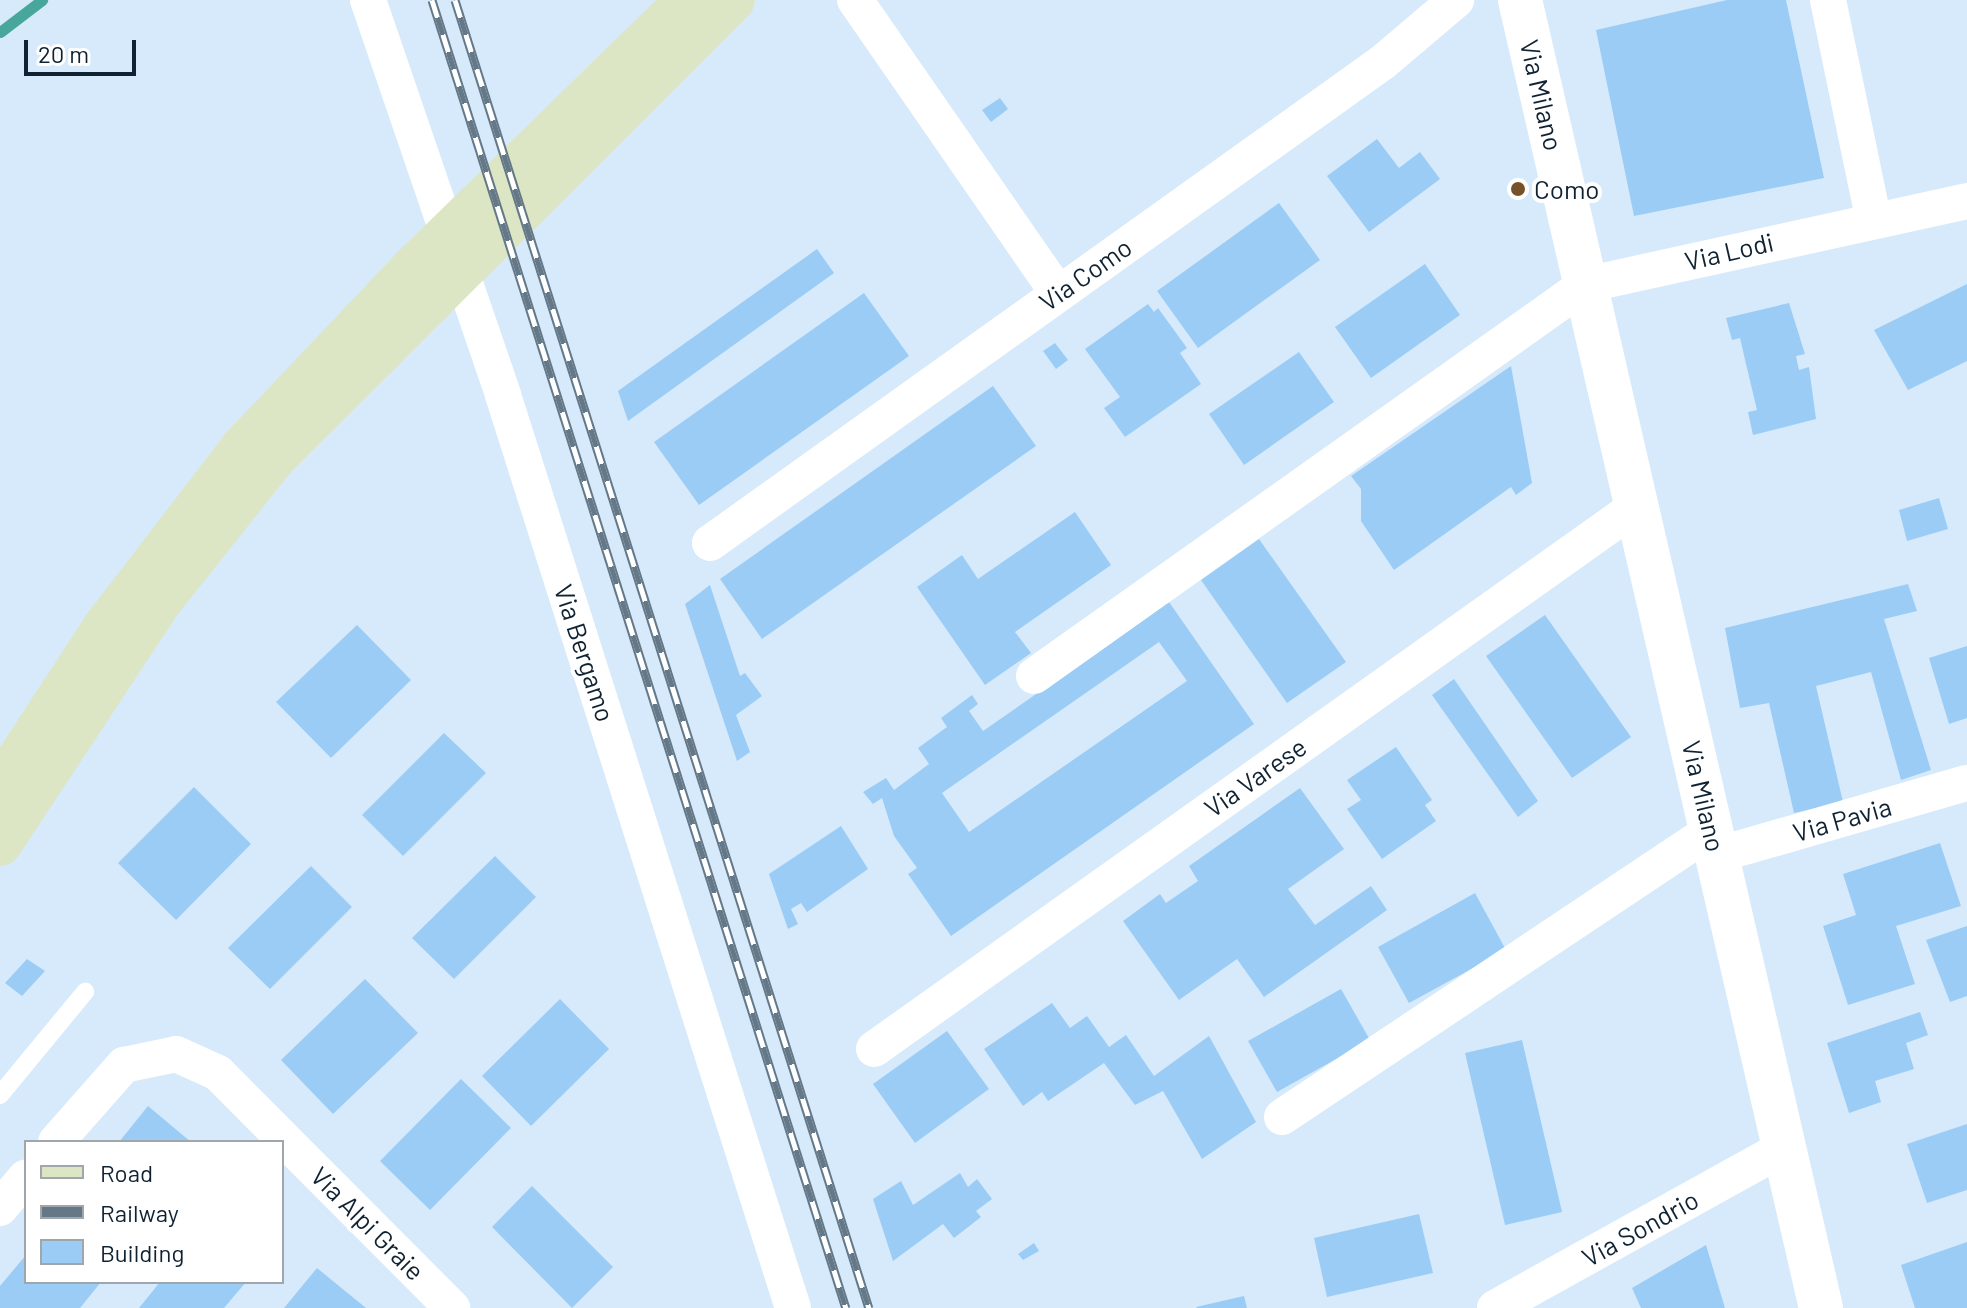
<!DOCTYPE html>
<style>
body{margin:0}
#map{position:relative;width:1967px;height:1308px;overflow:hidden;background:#d6eafb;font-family:Barlow,sans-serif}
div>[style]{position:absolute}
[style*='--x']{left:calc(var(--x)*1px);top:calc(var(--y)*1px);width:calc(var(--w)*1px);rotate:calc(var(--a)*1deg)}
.stream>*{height:11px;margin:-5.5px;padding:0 5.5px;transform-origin:5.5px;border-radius:5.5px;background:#47a79c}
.building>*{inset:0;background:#9bccf6}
.service>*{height:18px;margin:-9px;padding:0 9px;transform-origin:9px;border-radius:9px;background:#fff}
.minor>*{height:36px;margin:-18px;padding:0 18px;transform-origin:18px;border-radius:18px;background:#fff}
.tertiary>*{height:44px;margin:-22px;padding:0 22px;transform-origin:22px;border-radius:22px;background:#fff}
.secondary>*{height:44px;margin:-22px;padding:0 22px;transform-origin:22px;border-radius:22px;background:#dce6c4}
.rail>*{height:9px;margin-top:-4.5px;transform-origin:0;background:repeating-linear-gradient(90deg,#fff 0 18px,#647888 0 36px);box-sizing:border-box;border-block:2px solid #647888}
.dots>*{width:22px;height:22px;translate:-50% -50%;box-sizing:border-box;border:4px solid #fff;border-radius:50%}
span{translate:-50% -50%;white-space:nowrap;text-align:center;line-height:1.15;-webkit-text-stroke:8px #fff;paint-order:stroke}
.street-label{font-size:26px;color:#0f2232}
.poi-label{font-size:26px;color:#0f2232}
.left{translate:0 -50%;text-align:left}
.legend{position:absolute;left:24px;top:1140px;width:260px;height:144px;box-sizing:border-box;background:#fff;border:2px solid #9fa7ad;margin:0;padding:10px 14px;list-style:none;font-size:24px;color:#0f2232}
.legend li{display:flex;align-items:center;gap:16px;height:40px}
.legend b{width:40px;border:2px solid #9fa7ad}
.scale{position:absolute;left:24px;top:40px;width:112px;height:36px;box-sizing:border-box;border:4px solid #0f2232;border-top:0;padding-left:10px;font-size:24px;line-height:28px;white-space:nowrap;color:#0f2232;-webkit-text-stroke:6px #fff;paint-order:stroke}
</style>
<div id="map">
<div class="stream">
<div style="--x:0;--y:32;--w:53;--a:-37.3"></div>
</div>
<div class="building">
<div style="clip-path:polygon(1727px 0,1786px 0,1824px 178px,1634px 216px,1596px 30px)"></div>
<div style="clip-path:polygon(1000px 98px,1008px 109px,991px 122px,982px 110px)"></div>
<div style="clip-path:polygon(1377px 139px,1399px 168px,1420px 152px,1440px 179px,1369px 232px,1327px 176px)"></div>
<div style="clip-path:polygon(1279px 203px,1320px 260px,1198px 348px,1157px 291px)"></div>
<div style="clip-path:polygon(817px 249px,834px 273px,628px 421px,618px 391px)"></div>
<div style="clip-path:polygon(1425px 264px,1460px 315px,1371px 378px,1335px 327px)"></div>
<div style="clip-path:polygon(1967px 284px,1967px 361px,1908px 390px,1874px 330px)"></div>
<div style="clip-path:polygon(864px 293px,909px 356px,699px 505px,654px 442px)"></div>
<div style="clip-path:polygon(1789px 303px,1805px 354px,1796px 356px,1799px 370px,1809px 367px,1816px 419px,1753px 435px,1748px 412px,1757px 410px,1746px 364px,1740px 338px,1732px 340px,1726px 318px)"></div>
<div style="clip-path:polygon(1148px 304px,1154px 312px,1158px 308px,1187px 348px,1180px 353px,1201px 384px,1125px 437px,1104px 408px,1120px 397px,1085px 349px)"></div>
<div style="clip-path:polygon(1055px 343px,1068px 360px,1056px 369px,1043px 351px)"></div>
<div style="clip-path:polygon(1299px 352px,1334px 402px,1244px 465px,1209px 414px)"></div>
<div style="clip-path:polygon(1511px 366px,1532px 483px,1516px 495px,1511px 487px,1394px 570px,1361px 521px,1361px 489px,1351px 476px)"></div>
<div style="clip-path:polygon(993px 386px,1036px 446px,762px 639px,720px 579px)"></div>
<div style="clip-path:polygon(1939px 498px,1948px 529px,1907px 541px,1899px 510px)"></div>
<div style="clip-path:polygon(1075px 512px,1111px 565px,1015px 632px,1031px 653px,985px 685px,917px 587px,962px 555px,978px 579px)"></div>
<div style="clip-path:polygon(1259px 539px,1346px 662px,1287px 703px,1201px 580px)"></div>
<div style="clip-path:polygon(1908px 584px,1917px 611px,1884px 619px,1931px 770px,1901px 780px,1871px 672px,1816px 686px,1843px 802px,1794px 813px,1769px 703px,1740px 708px,1725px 628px)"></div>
<div style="clip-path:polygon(710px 585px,740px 676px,745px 673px,762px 696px,736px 715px,750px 752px,737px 761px,685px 604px)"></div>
<div style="clip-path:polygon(evenodd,1169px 602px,1254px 724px,951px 936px,908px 874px,917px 868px,894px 836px,882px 798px,873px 804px,863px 792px,886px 778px,894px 790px,929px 764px,918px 748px,947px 727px,941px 718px,972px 695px,978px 704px,969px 711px,983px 731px,1169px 602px,1159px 642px,1187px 681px,969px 832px,942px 793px,1159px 642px)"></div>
<div style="clip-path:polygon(1545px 615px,1631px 737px,1572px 778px,1486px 656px)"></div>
<div style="clip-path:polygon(357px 625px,411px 680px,331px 758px,276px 702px)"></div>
<div style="clip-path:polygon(1967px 646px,1967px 718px,1949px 724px,1929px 658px)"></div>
<div style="clip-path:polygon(1454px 679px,1538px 801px,1518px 817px,1432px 695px)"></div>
<div style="clip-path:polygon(444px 733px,486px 773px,403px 856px,362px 815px)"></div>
<div style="clip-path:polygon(1396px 747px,1432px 800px,1425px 805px,1436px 821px,1382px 859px,1347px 809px,1361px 800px,1347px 780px)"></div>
<div style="clip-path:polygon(194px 787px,251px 844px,176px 920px,118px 863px)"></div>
<div style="clip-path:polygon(1300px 788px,1344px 849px,1288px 889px,1315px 925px,1371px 886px,1387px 910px,1264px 997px,1237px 959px,1179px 1000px,1123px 921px,1160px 894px,1166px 903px,1198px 881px,1189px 866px)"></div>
<div style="clip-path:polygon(841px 826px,868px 869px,807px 912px,801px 903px,791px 909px,798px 924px,788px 929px,769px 874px)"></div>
<div style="clip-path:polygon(1940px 843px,1961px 906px,1896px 926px,1915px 984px,1848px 1005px,1823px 926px,1856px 915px,1843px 874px)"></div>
<div style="clip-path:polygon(495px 856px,536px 897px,454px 979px,412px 938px)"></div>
<div style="clip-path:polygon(311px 866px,352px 907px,270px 989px,228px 948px)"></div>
<div style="clip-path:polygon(1475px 893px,1506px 950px,1409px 1003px,1378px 947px)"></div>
<div style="clip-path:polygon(1967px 926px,1967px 996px,1950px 1002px,1926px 940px)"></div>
<div style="clip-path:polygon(27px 959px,45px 971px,22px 996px,5px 983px)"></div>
<div style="clip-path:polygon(365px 979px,418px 1033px,333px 1114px,281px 1060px)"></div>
<div style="clip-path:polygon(1341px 989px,1370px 1040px,1277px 1092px,1248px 1041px)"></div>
<div style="clip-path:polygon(560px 999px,609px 1049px,531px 1126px,482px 1076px)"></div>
<div style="clip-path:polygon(1052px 1003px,1070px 1028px,1087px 1016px,1109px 1047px,1126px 1035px,1154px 1076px,1209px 1036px,1256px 1122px,1202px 1159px,1163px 1091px,1135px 1105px,1104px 1063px,1048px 1101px,1042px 1092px,1023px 1106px,984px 1049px)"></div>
<div style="clip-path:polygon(1920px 1012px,1928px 1035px,1906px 1043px,1914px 1069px,1875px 1081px,1881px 1102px,1849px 1113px,1827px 1043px)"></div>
<div style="clip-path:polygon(947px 1031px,989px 1089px,915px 1143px,873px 1084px)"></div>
<div style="clip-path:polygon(1522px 1040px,1562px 1212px,1505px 1225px,1465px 1053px)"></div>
<div style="clip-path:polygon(461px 1079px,511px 1128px,430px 1210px,380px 1161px)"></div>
<div style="clip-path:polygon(148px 1106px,191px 1142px,119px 1142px)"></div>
<div style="clip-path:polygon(1967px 1124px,1967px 1190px,1927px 1203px,1907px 1144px)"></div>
<div style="clip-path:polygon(960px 1173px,968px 1187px,977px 1179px,992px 1199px,976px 1211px,981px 1217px,954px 1238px,943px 1224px,893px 1261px,873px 1199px,901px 1181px,913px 1205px)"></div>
<div style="clip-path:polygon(532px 1186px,613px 1267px,572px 1308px,492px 1227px)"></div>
<div style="clip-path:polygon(1419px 1214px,1433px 1273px,1327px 1297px,1314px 1238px)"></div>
<div style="clip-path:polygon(1967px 1242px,1967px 1308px,1915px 1308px,1901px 1265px)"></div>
<div style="clip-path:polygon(1034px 1243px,1039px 1251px,1023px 1260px,1018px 1254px)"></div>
<div style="clip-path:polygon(1706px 1245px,1725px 1308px,1641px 1308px,1632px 1288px)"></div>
<div style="clip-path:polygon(26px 1255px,26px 1282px,101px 1282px,80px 1308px,0 1308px,0 1286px)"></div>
<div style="clip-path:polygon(317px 1268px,366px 1308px,284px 1308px)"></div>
<div style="clip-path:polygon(160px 1282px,246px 1282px,224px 1308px,139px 1308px)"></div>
<div style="clip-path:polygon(1244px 1296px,1247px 1308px,1197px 1308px,1196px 1307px)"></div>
</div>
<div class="service">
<div style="--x:0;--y:1095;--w:134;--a:-50.5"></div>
</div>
<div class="minor">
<div style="--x:368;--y:0;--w:417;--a:71.1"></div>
<div style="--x:503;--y:395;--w:958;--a:72.38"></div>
<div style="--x:855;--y:0;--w:356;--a:55.3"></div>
<div style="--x:1828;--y:0;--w:223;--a:78.3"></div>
<div style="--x:710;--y:543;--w:827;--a:-35.55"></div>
<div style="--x:1383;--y:62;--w:96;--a:-40.3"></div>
<div style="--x:1034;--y:676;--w:676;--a:-35.36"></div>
<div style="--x:1585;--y:285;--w:391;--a:-12.4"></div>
<div style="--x:1717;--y:855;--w:260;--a:-16.1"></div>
<div style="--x:874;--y:1049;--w:936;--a:-35.44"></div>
<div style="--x:1282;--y:1117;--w:517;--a:-33.72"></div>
<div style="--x:56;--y:1142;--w:103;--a:-48.6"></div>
<div style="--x:124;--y:1065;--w:53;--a:-11.9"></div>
<div style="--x:176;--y:1054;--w:46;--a:24.3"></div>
<div style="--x:218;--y:1073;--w:332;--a:45.1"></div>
<div style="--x:0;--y:1208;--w:40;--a:-50"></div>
<div style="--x:1495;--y:1308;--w:330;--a:-29"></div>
</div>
<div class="tertiary">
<div style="--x:1520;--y:0;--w:1342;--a:77.04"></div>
</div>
<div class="secondary">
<div style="--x:1;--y:786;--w:189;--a:-56.9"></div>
<div style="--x:104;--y:628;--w:227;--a:-52.5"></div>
<div style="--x:242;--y:448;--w:250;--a:-46.5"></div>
<div style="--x:414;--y:267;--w:383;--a:-44.3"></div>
<div style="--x:0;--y:844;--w:292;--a:-56.6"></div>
<div style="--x:161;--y:600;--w:181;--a:-51.5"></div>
<div style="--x:274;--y:458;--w:648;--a:-44.94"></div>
</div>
<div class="rail">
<div style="--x:432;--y:0;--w:1372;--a:72.44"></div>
<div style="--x:455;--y:0;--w:1372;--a:72.44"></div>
</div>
<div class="dots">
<div style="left:1518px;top:189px;background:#76522c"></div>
</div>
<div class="street-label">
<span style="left:1542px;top:95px;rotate:77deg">Via Milano</span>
<span style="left:1729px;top:251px;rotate:-13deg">Via Lodi</span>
<span style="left:1085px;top:274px;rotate:-35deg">Via Como</span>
<span style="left:585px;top:653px;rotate:72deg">Via Bergamo</span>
<span style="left:1255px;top:777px;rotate:-35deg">Via Varese</span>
<span style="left:1704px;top:796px;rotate:77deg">Via Milano</span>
<span style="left:1842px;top:819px;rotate:-16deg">Via Pavia</span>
<span style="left:368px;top:1223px;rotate:45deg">Via Alpi Graie</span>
<span style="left:1640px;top:1228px;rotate:-29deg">Via Sondrio</span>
</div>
<div class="poi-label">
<span class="left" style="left:1534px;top:189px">Como</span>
</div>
<ul class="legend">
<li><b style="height:10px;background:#dce6c4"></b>Road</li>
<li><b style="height:10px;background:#647888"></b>Railway</li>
<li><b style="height:22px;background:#9bccf6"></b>Building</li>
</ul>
<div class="scale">20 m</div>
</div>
